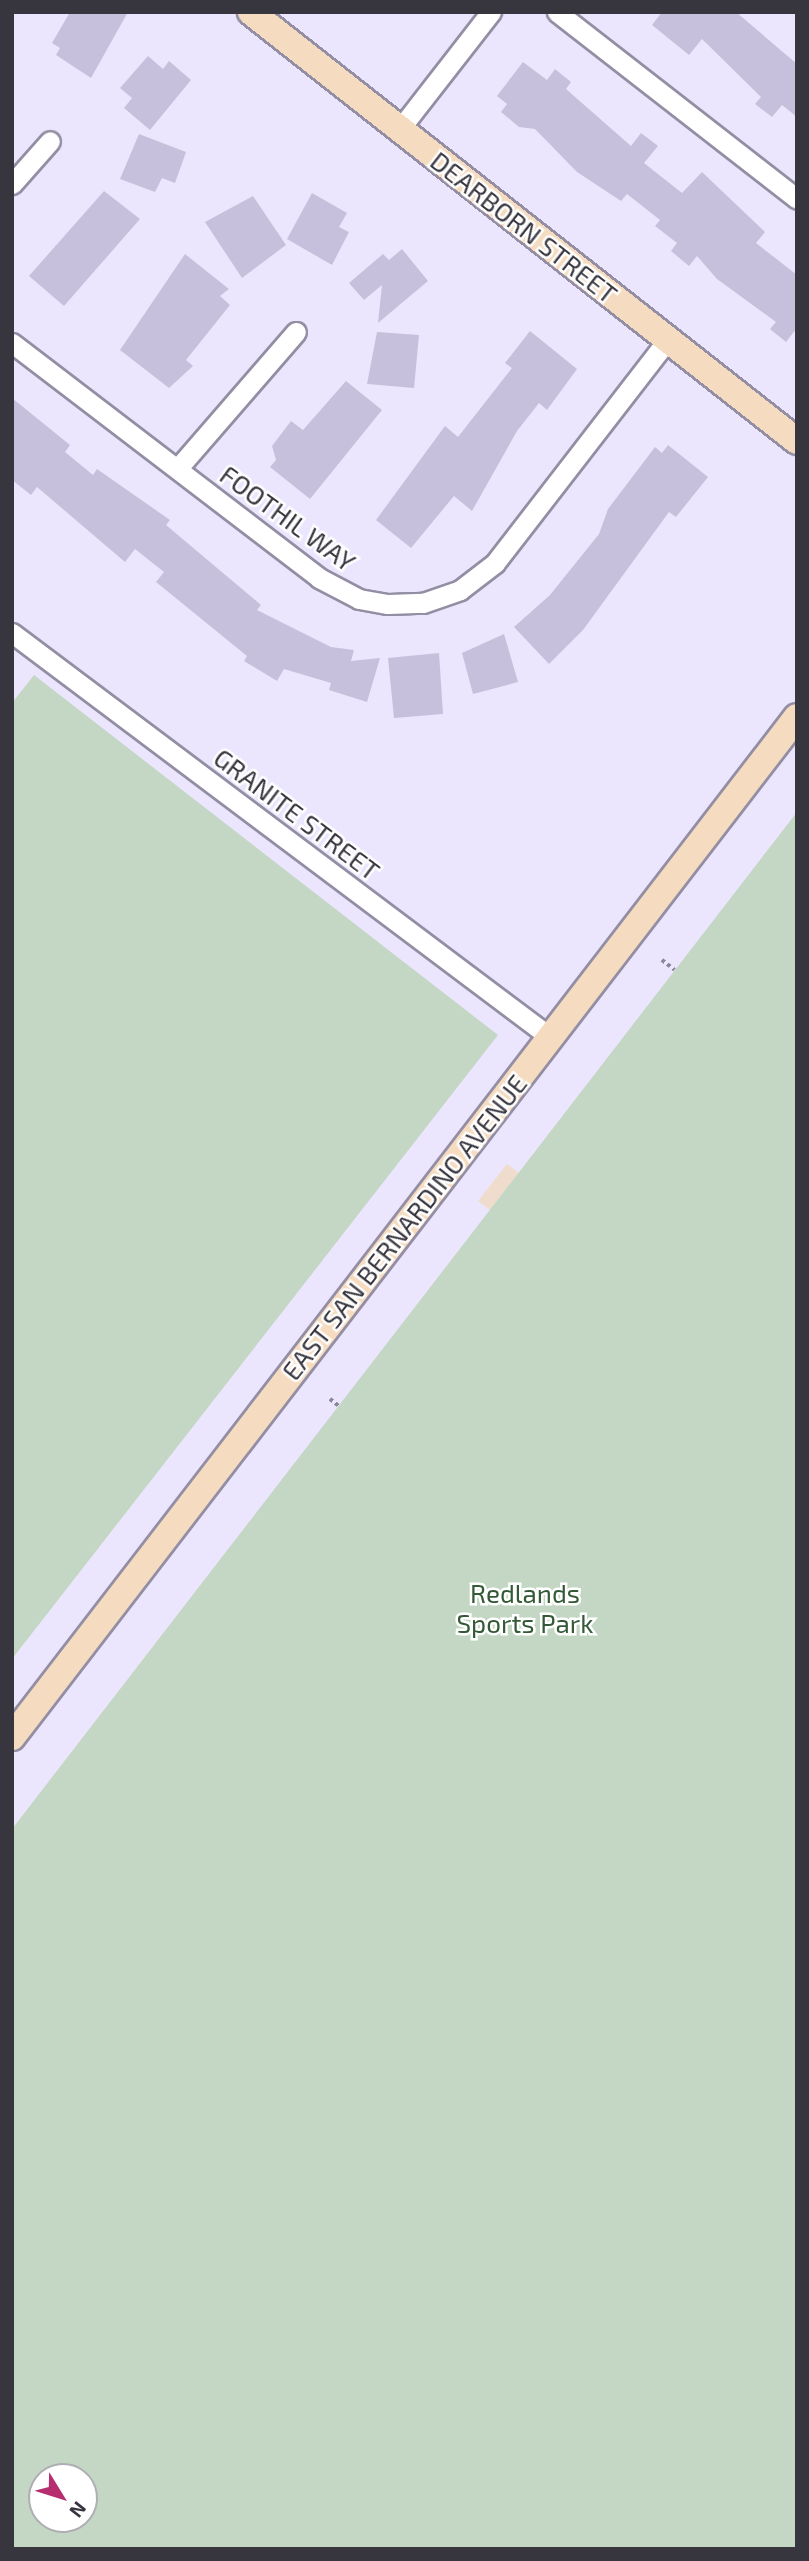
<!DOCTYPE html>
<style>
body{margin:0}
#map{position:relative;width:809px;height:2561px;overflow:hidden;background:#ebe6fd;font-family:"Exo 2",sans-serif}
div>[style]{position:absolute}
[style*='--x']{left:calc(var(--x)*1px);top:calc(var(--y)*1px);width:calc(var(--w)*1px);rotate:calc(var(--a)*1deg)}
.industrial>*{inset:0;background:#f0dccd}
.green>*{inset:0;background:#c4d7c4}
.building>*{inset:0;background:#c7c0dc}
.path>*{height:3.5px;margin-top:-1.75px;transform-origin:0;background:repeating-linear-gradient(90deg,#8b8797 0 3.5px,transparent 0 7px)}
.roads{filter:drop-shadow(2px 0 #938ea3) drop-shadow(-2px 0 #938ea3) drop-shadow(0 2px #938ea3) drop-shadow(0 -2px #938ea3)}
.street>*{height:19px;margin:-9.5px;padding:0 9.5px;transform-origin:9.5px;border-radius:9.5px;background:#fff}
.secondary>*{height:26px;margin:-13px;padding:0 13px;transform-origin:13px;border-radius:13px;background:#f5dcc1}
span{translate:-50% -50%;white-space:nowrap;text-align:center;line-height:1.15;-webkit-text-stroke:5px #fff;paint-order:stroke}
.street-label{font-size:26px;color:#37353e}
.park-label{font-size:26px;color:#345937}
.frame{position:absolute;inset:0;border:14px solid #37353e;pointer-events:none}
.north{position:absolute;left:28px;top:2463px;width:70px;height:70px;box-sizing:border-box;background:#fff;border:2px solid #afaeb2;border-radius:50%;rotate:128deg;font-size:19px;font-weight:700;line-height:28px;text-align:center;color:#37353e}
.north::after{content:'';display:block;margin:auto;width:24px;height:32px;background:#b62e70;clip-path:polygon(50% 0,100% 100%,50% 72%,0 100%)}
</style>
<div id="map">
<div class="industrial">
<div style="clip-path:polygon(507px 1164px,519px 1173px,490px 1210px,478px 1201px)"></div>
</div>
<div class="green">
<div style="clip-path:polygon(34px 675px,498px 1035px,12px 1659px,12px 703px)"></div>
<div style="clip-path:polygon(evenodd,797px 812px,797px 2549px,12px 2549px,12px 1829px,797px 812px,42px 2477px,84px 2477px,84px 2519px,42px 2519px,42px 2477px)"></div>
</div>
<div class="building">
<div style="clip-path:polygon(70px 12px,128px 12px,91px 78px,56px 55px,60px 48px,52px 43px)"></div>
<div style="clip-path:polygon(662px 12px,736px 12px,797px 64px,797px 117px,782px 105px,772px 117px,755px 104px,761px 97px,702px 39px,689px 55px,652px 25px)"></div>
<div style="clip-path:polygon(148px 56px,163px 69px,169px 61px,191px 80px,150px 130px,124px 108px,132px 98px,120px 88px)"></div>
<div style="clip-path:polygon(523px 62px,547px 80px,555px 69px,571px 82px,566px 89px,631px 146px,641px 133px,658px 146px,644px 163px,682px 193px,702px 172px,765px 232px,756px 243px,797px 275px,797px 328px,786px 342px,770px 329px,776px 322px,717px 279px,697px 256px,689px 266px,671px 251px,677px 243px,655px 226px,660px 220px,627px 194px,621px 201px,577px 172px,535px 129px,519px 127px,501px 112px,507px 104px,497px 96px)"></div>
<div style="clip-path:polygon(139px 134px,186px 152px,175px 183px,162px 178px,155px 192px,120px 179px)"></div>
<div style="clip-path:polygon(104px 191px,140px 219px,64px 306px,29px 276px)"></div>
<div style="clip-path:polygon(312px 193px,347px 213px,339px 227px,349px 232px,332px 265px,287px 239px)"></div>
<div style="clip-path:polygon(253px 196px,286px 245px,242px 278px,205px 222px)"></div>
<div style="clip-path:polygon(402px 249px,428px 281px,378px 323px,382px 285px,364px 300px,349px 283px,383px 254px,389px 260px)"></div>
<div style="clip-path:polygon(185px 254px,229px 289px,220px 296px,230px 305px,186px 360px,193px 366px,169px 388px,120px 350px)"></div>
<div style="clip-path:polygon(530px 331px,577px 369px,547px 410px,539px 403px,517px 431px,472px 511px,454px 496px,411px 548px,376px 520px,445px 426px,458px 437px,512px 368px,505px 363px)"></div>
<div style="clip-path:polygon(377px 332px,419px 335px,414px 388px,367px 384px)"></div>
<div style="clip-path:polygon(346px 381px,382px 410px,310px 499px,270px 467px,276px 460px,272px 446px,291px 421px,303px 430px)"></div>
<div style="clip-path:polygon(12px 398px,70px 445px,65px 452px,93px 475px,97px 469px,170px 520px,166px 525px,261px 605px,257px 610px,331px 647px,354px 650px,351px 661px,380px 658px,367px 702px,329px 690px,331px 683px,284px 669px,277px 681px,244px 661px,247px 656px,156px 582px,164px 572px,135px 549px,125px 562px,37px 487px,31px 495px,12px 480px)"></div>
<div style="clip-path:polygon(668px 445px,708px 477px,676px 517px,669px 512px,583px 630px,549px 664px,514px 627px,550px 595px,599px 534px,608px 509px,655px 447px,662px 453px)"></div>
<div style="clip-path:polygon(504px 634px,518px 682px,473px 694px,462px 653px)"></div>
<div style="clip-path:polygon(439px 653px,443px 714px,394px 718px,388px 658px)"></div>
</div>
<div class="path">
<div style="--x:662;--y:960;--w:16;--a:38"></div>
<div style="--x:330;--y:1399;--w:11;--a:38"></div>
</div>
<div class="roads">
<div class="street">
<div style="--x:557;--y:12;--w:304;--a:37.9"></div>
<div style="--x:399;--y:130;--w:150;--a:-52.1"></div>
<div style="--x:12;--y:184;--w:57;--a:-48.5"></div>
<div style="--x:12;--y:343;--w:387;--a:37.4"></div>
<div style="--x:319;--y:578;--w:45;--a:27.7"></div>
<div style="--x:359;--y:599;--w:29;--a:10"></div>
<div style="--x:388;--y:604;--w:35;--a:-2"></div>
<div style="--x:423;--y:603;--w:39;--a:-19"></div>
<div style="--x:460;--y:590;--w:44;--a:-37.6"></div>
<div style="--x:495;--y:563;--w:283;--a:-52.3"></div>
<div style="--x:178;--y:468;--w:180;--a:-49.1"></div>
<div style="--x:12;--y:633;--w:673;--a:36.9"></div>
</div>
<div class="secondary">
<div style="--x:251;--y:12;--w:694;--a:38.16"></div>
<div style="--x:12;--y:1737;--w:1287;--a:-52.42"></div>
</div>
</div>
<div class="street-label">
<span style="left:524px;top:227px;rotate:38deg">DEARBORN STREET</span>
<span style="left:288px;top:518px;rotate:36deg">FOOTHIL WAY</span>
<span style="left:297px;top:814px;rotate:37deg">GRANITE STREET</span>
<span style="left:404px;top:1227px;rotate:-52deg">EAST SAN BERNARDINO AVENUE</span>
</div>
<div class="park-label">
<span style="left:525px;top:1608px">Redlands<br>Sports Park</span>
</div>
<div class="frame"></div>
<div class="north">N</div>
</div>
